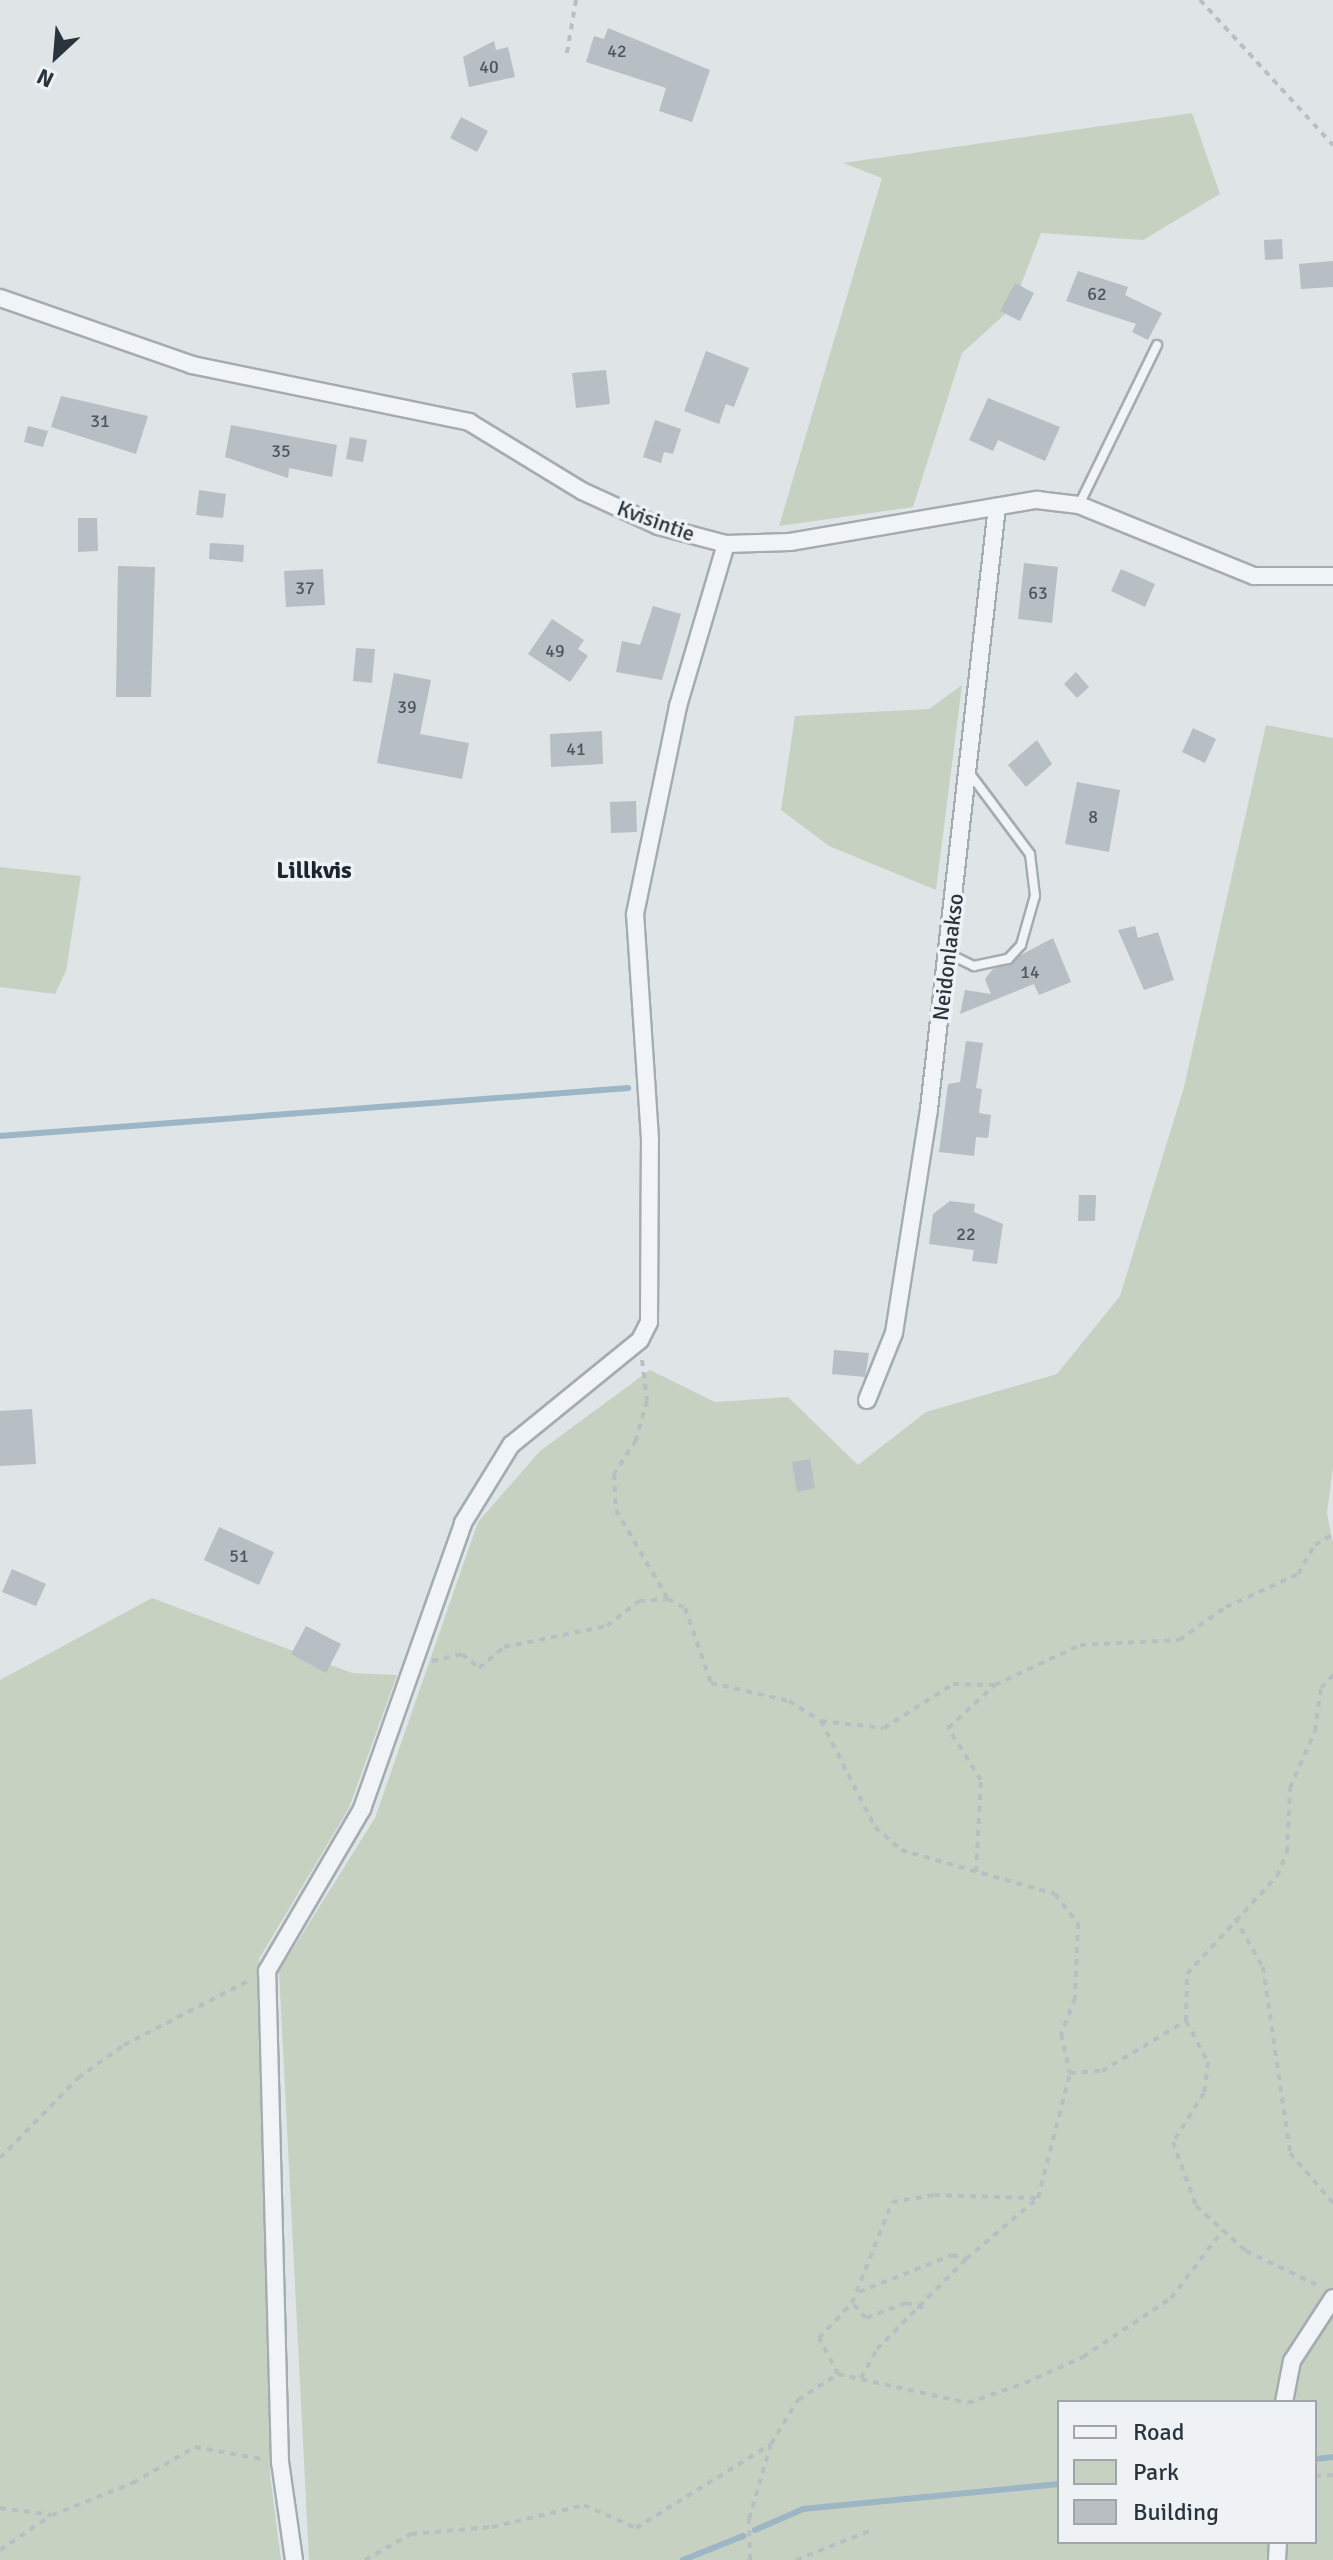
<!DOCTYPE html>
<style>
body{margin:0}
#map{position:relative;width:1333px;height:2560px;overflow:hidden;background:#dfe4e7;font-family:Signika,sans-serif}
div>[style]{position:absolute}
[style*='--x']{left:calc(var(--x)*1px);top:calc(var(--y)*1px);width:calc(var(--w)*1px);rotate:calc(var(--a)*1deg)}
.green>*{inset:0;background:#c7d1c1}
.stream>*{height:6px;margin:-3px;padding:0 3px;transform-origin:3px;border-radius:3px;background:#9cb6c5}
.building>*{inset:0;background:#b7bec4}
.path>*{height:4px;margin-top:-2px;transform-origin:0;background:repeating-linear-gradient(90deg,#b9bec2 0 6px,transparent 0 12px)}
.roads{filter:drop-shadow(2px 0 #a5acb1) drop-shadow(-2px 0 #a5acb1) drop-shadow(0 2px #a5acb1) drop-shadow(0 -2px #a5acb1)}
.lane>*{height:8px;margin:-4px;padding:0 4px;transform-origin:4px;border-radius:4px;background:#f1f4f6}
.street>*{height:16px;margin:-8px;padding:0 8px;transform-origin:8px;border-radius:8px;background:#f1f4f6}
span{translate:-50% -50%;white-space:nowrap;text-align:center;line-height:1.15;-webkit-text-stroke:7px #eef2f5;paint-order:stroke}
.number-label{font-size:18px;color:#4c565f}
.number-label span{-webkit-text-stroke-width:0}
.street-label{font-size:22px;color:#29343d}
.neighbourhood-label{font-size:24px;color:#1b252e;font-weight:700}
.legend{position:absolute;left:1057px;top:2400px;width:260px;height:144px;box-sizing:border-box;background:#eef2f5;border:2px solid #9fa6ab;margin:0;padding:10px 14px;list-style:none;font-size:24px;color:#29343d}
.legend li{display:flex;align-items:center;gap:16px;height:40px}
.legend b{width:40px;border:2px solid #9fa6ab}
.north{position:absolute;left:16px;top:16px;width:80px;height:80px;-webkit-text-stroke:6px #eef2f5;paint-order:stroke;rotate:206deg;font-size:22px;font-weight:700;line-height:32px;text-align:center;color:#29343d}
.north::after{content:'';display:block;margin:auto;width:28px;height:36px;background:#29343d;clip-path:polygon(50% 0,100% 100%,50% 72%,0 100%)}
</style>
<div id="map">
<div class="green">
<div style="clip-path:polygon(1192px 113px,1220px 194px,1143px 240px,1041px 233px,1012px 308px,962px 353px,913px 507px,779px 526px,882px 178px,843px 163px)"></div>
<div style="clip-path:polygon(962px 685px,936px 890px,829px 846px,781px 810px,795px 716px,929px 709px)"></div>
<div style="clip-path:polygon(evenodd,1266px 725px,1333px 738px,1333px 1467px,1327px 1513px,1333px 1543px,1333px 2560px,309px 2560px,279px 1971px,375px 1818px,478px 1522px,540px 1451px,650px 1370px,715px 1402px,788px 1397px,858px 1465px,926px 1412px,1057px 1374px,1120px 1296px,1184px 1087px,1266px 725px,1059px 2402px,1315px 2402px,1315px 2542px,1059px 2542px,1059px 2402px)"></div>
<div style="clip-path:polygon(0 867px,81px 876px,66px 971px,55px 994px,0 987px)"></div>
<div style="clip-path:polygon(152px 1598px,352px 1673px,397px 1675px,349px 1808px,259px 1959px,270px 2474px,281px 2560px,0 2560px,0 1680px)"></div>
</div>
<div class="stream">
<div style="--x:0;--y:1136;--w:630;--a:-4.37"></div>
<div style="--x:1315;--y:2459;--w:18;--a:-6"></div>
<div style="--x:755;--y:2530;--w:52;--a:-23.6"></div>
<div style="--x:803;--y:2509;--w:257;--a:-5.6"></div>
<div style="--x:683;--y:2560;--w:65;--a:-21.8"></div>
</div>
<div class="building">
<div style="clip-path:polygon(608px 28px,710px 70px,692px 122px,659px 111px,666px 88px,586px 62px,594px 36px,604px 39px)"></div>
<div style="clip-path:polygon(494px 41px,496px 50px,508px 47px,515px 77px,469px 87px,463px 57px)"></div>
<div style="clip-path:polygon(461px 117px,488px 131px,477px 152px,450px 138px)"></div>
<div style="clip-path:polygon(1282px 239px,1283px 259px,1265px 260px,1264px 240px)"></div>
<div style="clip-path:polygon(1333px 261px,1333px 287px,1301px 289px,1299px 264px)"></div>
<div style="clip-path:polygon(1078px 271px,1128px 287px,1125px 295px,1162px 313px,1148px 340px,1132px 332px,1136px 324px,1066px 301px)"></div>
<div style="clip-path:polygon(1015px 283px,1034px 293px,1020px 321px,1000px 311px)"></div>
<div style="clip-path:polygon(706px 351px,749px 368px,734px 407px,726px 404px,719px 424px,684px 411px)"></div>
<div style="clip-path:polygon(606px 370px,610px 404px,576px 408px,572px 373px)"></div>
<div style="clip-path:polygon(61px 396px,148px 416px,136px 454px,51px 427px)"></div>
<div style="clip-path:polygon(988px 398px,1060px 427px,1045px 461px,998px 440px,993px 451px,969px 440px)"></div>
<div style="clip-path:polygon(655px 420px,681px 429px,673px 454px,664px 452px,661px 463px,643px 457px)"></div>
<div style="clip-path:polygon(231px 425px,337px 445px,332px 477px,289px 468px,288px 478px,225px 457px)"></div>
<div style="clip-path:polygon(28px 426px,48px 431px,43px 447px,24px 442px)"></div>
<div style="clip-path:polygon(350px 437px,367px 440px,363px 462px,346px 459px)"></div>
<div style="clip-path:polygon(199px 490px,226px 494px,223px 518px,196px 515px)"></div>
<div style="clip-path:polygon(78px 518px,97px 518px,98px 551px,78px 552px)"></div>
<div style="clip-path:polygon(210px 543px,244px 545px,243px 562px,209px 559px)"></div>
<div style="clip-path:polygon(1024px 563px,1058px 567px,1052px 623px,1018px 619px)"></div>
<div style="clip-path:polygon(118px 566px,155px 567px,151px 697px,116px 697px)"></div>
<div style="clip-path:polygon(323px 569px,325px 605px,286px 607px,284px 571px)"></div>
<div style="clip-path:polygon(1121px 569px,1155px 584px,1145px 607px,1111px 591px)"></div>
<div style="clip-path:polygon(653px 606px,681px 614px,662px 680px,616px 672px,622px 641px,640px 645px)"></div>
<div style="clip-path:polygon(552px 619px,584px 640px,578px 649px,588px 656px,570px 682px,528px 654px)"></div>
<div style="clip-path:polygon(356px 648px,375px 649px,372px 683px,353px 681px)"></div>
<div style="clip-path:polygon(1076px 672px,1089px 687px,1077px 698px,1064px 684px)"></div>
<div style="clip-path:polygon(394px 673px,431px 680px,420px 734px,469px 743px,462px 779px,377px 763px)"></div>
<div style="clip-path:polygon(1193px 728px,1216px 739px,1205px 763px,1182px 752px)"></div>
<div style="clip-path:polygon(602px 731px,603px 764px,551px 767px,550px 734px)"></div>
<div style="clip-path:polygon(1037px 740px,1052px 764px,1026px 787px,1008px 765px)"></div>
<div style="clip-path:polygon(1077px 782px,1120px 790px,1109px 852px,1065px 844px)"></div>
<div style="clip-path:polygon(636px 801px,637px 832px,611px 833px,610px 802px)"></div>
<div style="clip-path:polygon(1135px 926px,1138px 938px,1158px 932px,1174px 980px,1144px 990px,1118px 930px)"></div>
<div style="clip-path:polygon(1053px 938px,1071px 982px,1039px 995px,1034px 984px,960px 1014px,965px 990px,991px 994px,985px 979px,992px 970px)"></div>
<div style="clip-path:polygon(966px 1041px,983px 1043px,976px 1088px,982px 1089px,979px 1113px,991px 1115px,988px 1138px,976px 1137px,974px 1156px,939px 1152px,948px 1084px,960px 1082px)"></div>
<div style="clip-path:polygon(1079px 1195px,1096px 1195px,1095px 1221px,1078px 1221px)"></div>
<div style="clip-path:polygon(950px 1201px,975px 1204px,974px 1212px,1003px 1224px,997px 1264px,972px 1261px,974px 1250px,929px 1244px,933px 1214px)"></div>
<div style="clip-path:polygon(834px 1350px,869px 1353px,865px 1377px,832px 1374px)"></div>
<div style="clip-path:polygon(32px 1409px,36px 1464px,0 1466px,0 1411px)"></div>
<div style="clip-path:polygon(810px 1459px,815px 1488px,797px 1492px,792px 1462px)"></div>
<div style="clip-path:polygon(219px 1527px,274px 1552px,259px 1585px,204px 1560px)"></div>
<div style="clip-path:polygon(12px 1569px,46px 1584px,36px 1606px,2px 1592px)"></div>
<div style="clip-path:polygon(306px 1626px,341px 1644px,326px 1673px,291px 1654px)"></div>
</div>
<div class="path">
<div style="--x:1200;--y:0;--w:197;--a:47.5"></div>
<div style="--x:567;--y:53;--w:54;--a:-80.4"></div>
<div style="--x:642;--y:1360;--w:41;--a:83"></div>
<div style="--x:647;--y:1401;--w:41;--a:105.8"></div>
<div style="--x:636;--y:1440;--w:40;--a:122.9"></div>
<div style="--x:614;--y:1474;--w:36;--a:87"></div>
<div style="--x:616;--y:1510;--w:103;--a:59.7"></div>
<div style="--x:432;--y:1661;--w:31;--a:-13"></div>
<div style="--x:462;--y:1654;--w:22;--a:39"></div>
<div style="--x:479;--y:1668;--w:33;--a:-40"></div>
<div style="--x:504;--y:1647;--w:105;--a:-11.5"></div>
<div style="--x:607;--y:1626;--w:41;--a:-38"></div>
<div style="--x:639;--y:1601;--w:29;--a:-4"></div>
<div style="--x:668;--y:1599;--w:19;--a:28"></div>
<div style="--x:685;--y:1608;--w:79;--a:70.9"></div>
<div style="--x:711;--y:1683;--w:80;--a:13"></div>
<div style="--x:789;--y:1701;--w:38;--a:32"></div>
<div style="--x:821;--y:1721;--w:63;--a:6.3"></div>
<div style="--x:884;--y:1728;--w:82;--a:-32.5"></div>
<div style="--x:953;--y:1684;--w:42;--a:1.4"></div>
<div style="--x:995;--y:1685;--w:94;--a:-25.2"></div>
<div style="--x:1080;--y:1645;--w:99;--a:-2.9"></div>
<div style="--x:1179;--y:1640;--w:57;--a:-35.1"></div>
<div style="--x:1226;--y:1607;--w:79;--a:-24.6"></div>
<div style="--x:1298;--y:1574;--w:34;--a:-60"></div>
<div style="--x:1315;--y:1545;--w:21;--a:-31"></div>
<div style="--x:821;--y:1721;--w:119;--a:63"></div>
<div style="--x:875;--y:1827;--w:35;--a:41"></div>
<div style="--x:901;--y:1850;--w:160;--a:15.9"></div>
<div style="--x:1055;--y:1894;--w:37;--a:52"></div>
<div style="--x:1078;--y:1923;--w:75;--a:92.3"></div>
<div style="--x:1075;--y:1998;--w:39;--a:111"></div>
<div style="--x:1061;--y:2034;--w:40;--a:77"></div>
<div style="--x:1070;--y:2073;--w:32;--a:-4"></div>
<div style="--x:1102;--y:2071;--w:98;--a:-30.8"></div>
<div style="--x:1186;--y:2021;--w:47;--a:-88.8"></div>
<div style="--x:1187;--y:1974;--w:133;--a:-47.4"></div>
<div style="--x:1277;--y:1876;--w:26;--a:-67"></div>
<div style="--x:1287;--y:1852;--w:64;--a:-87.3"></div>
<div style="--x:1290;--y:1788;--w:62;--a:-66.3"></div>
<div style="--x:1315;--y:1731;--w:43;--a:-82.1"></div>
<div style="--x:1321;--y:1688;--w:18;--a:-47"></div>
<div style="--x:976;--y:1872;--w:92;--a:-86.9"></div>
<div style="--x:981;--y:1780;--w:62;--a:-122.4"></div>
<div style="--x:948;--y:1728;--w:64;--a:-42.5"></div>
<div style="--x:1235;--y:1918;--w:56;--a:60.3"></div>
<div style="--x:1263;--y:1967;--w:188;--a:81.7"></div>
<div style="--x:1290;--y:2153;--w:66;--a:49.3"></div>
<div style="--x:1186;--y:2021;--w:47;--a:61.8"></div>
<div style="--x:1208;--y:2062;--w:31;--a:97"></div>
<div style="--x:1204;--y:2093;--w:58;--a:122.3"></div>
<div style="--x:1173;--y:2142;--w:68;--a:70.2"></div>
<div style="--x:1196;--y:2206;--w:67;--a:42"></div>
<div style="--x:1246;--y:2251;--w:83;--a:25.6"></div>
<div style="--x:0;--y:2158;--w:112;--a:-45.7"></div>
<div style="--x:78;--y:2078;--w:57;--a:-35.7"></div>
<div style="--x:124;--y:2045;--w:142;--a:-27.3"></div>
<div style="--x:859;--y:2292;--w:100;--a:-21.7"></div>
<div style="--x:952;--y:2255;--w:15;--a:16"></div>
<div style="--x:923;--y:2308;--w:18;--a:-164"></div>
<div style="--x:906;--y:2303;--w:43;--a:159.4"></div>
<div style="--x:866;--y:2318;--w:21;--a:-133"></div>
<div style="--x:852;--y:2303;--w:109;--a:-68.4"></div>
<div style="--x:892;--y:2202;--w:43;--a:-9.5"></div>
<div style="--x:934;--y:2195;--w:102;--a:1.7"></div>
<div style="--x:838;--y:2374;--w:41;--a:-117.8"></div>
<div style="--x:819;--y:2338;--w:48;--a:-46.7"></div>
<div style="--x:861;--y:2378;--w:33;--a:-61"></div>
<div style="--x:877;--y:2349;--w:127;--a:-45.3"></div>
<div style="--x:966;--y:2259;--w:94;--a:-40.3"></div>
<div style="--x:1038;--y:2198;--w:129;--a:-75.6"></div>
<div style="--x:1315;--y:2476;--w:18;--a:-3"></div>
<div style="--x:0;--y:2508;--w:52;--a:7.7"></div>
<div style="--x:52;--y:2515;--w:87;--a:-21.6"></div>
<div style="--x:133;--y:2483;--w:72;--a:-30.1"></div>
<div style="--x:195;--y:2447;--w:68;--a:10.2"></div>
<div style="--x:0;--y:2550;--w:60;--a:-34.2"></div>
<div style="--x:365;--y:2560;--w:53;--a:-29.5"></div>
<div style="--x:411;--y:2534;--w:81;--a:-4.9"></div>
<div style="--x:492;--y:2527;--w:95;--a:-13.4"></div>
<div style="--x:584;--y:2505;--w:57;--a:23.9"></div>
<div style="--x:636;--y:2528;--w:159;--a:-31.9"></div>
<div style="--x:750;--y:2560;--w:41;--a:-91.4"></div>
<div style="--x:749;--y:2519;--w:78;--a:-73.7"></div>
<div style="--x:771;--y:2444;--w:52;--a:-58.5"></div>
<div style="--x:798;--y:2400;--w:48;--a:-33"></div>
<div style="--x:838;--y:2374;--w:133;--a:12.6"></div>
<div style="--x:968;--y:2403;--w:60;--a:-19.3"></div>
<div style="--x:1025;--y:2383;--w:64;--a:-24.1"></div>
<div style="--x:1083;--y:2357;--w:106;--a:-33.8"></div>
<div style="--x:1171;--y:2298;--w:86;--a:-52.6"></div>
<div style="--x:796;--y:2560;--w:79;--a:-21.7"></div>
</div>
<div class="roads">
<div class="lane">
<div style="--x:1079;--y:505;--w:178;--a:-64"></div>
<div style="--x:949;--y:954;--w:28;--a:26"></div>
<div style="--x:974;--y:966;--w:35;--a:-12"></div>
<div style="--x:1008;--y:959;--w:19;--a:-47"></div>
<div style="--x:1021;--y:945;--w:51;--a:-74.1"></div>
<div style="--x:1035;--y:896;--w:42;--a:-96.8"></div>
<div style="--x:1030;--y:854;--w:99;--a:-126.8"></div>
</div>
<div class="street">
<div style="--x:0;--y:298;--w:203;--a:19.2"></div>
<div style="--x:192;--y:365;--w:283;--a:11.6"></div>
<div style="--x:469;--y:422;--w:132;--a:31.4"></div>
<div style="--x:582;--y:491;--w:84;--a:24.7"></div>
<div style="--x:658;--y:526;--w:70;--a:14.8"></div>
<div style="--x:726;--y:544;--w:64;--a:-1.8"></div>
<div style="--x:790;--y:542;--w:251;--a:-9.7"></div>
<div style="--x:1037;--y:500;--w:42;--a:6.8"></div>
<div style="--x:1079;--y:505;--w:189;--a:22.1"></div>
<div style="--x:1254;--y:576;--w:79;--a:0"></div>
<div style="--x:867;--y:1400;--w:72;--a:-68.1"></div>
<div style="--x:894;--y:1333;--w:227;--a:-81.1"></div>
<div style="--x:929;--y:1109;--w:606;--a:-83.56"></div>
<div style="--x:1284;--y:2402;--w:42;--a:-79"></div>
<div style="--x:1292;--y:2361;--w:75;--a:-56.9"></div>
<div style="--x:294;--y:2560;--w:99;--a:-98.1"></div>
<div style="--x:280;--y:2462;--w:491;--a:-91.5"></div>
<div style="--x:267;--y:1971;--w:188;--a:-59.6"></div>
<div style="--x:362;--y:1809;--w:303;--a:-70.5"></div>
<div style="--x:463;--y:1523;--w:92;--a:-58.4"></div>
<div style="--x:511;--y:1445;--w:166;--a:-39.1"></div>
<div style="--x:640;--y:1340;--w:20;--a:-63"></div>
<div style="--x:649;--y:1322;--w:183;--a:-89.7"></div>
<div style="--x:650;--y:1139;--w:225;--a:-93.8"></div>
<div style="--x:635;--y:914;--w:212;--a:-78.3"></div>
<div style="--x:678;--y:706;--w:169;--a:-73.5"></div>
<div style="--x:1277;--y:2560;--w:18;--a:-87"></div>
</div>
</div>
<div class="number-label">
<span style="left:617px;top:51px">42</span>
<span style="left:489px;top:67px">40</span>
<span style="left:1097px;top:294px">62</span>
<span style="left:100px;top:421px">31</span>
<span style="left:281px;top:451px">35</span>
<span style="left:305px;top:588px">37</span>
<span style="left:1038px;top:593px">63</span>
<span style="left:555px;top:651px">49</span>
<span style="left:407px;top:707px">39</span>
<span style="left:576px;top:749px">41</span>
<span style="left:1093px;top:817px">8</span>
<span style="left:1030px;top:972px">14</span>
<span style="left:966px;top:1234px">22</span>
<span style="left:239px;top:1556px">51</span>
</div>
<div class="street-label">
<span style="left:656px;top:521px;rotate:20deg">Kvisintie</span>
<span style="left:948px;top:957px;rotate:-83deg">Neidonlaakso</span>
</div>
<div class="neighbourhood-label">
<span style="left:314px;top:871px">Lillkvis</span>
</div>
<ul class="legend">
<li><b style="height:10px;background:#f1f4f6"></b>Road</li>
<li><b style="height:22px;background:#c7d1c1"></b>Park</li>
<li><b style="height:22px;background:#b7bec4"></b>Building</li>
</ul>
<div class="north">N</div>
</div>
